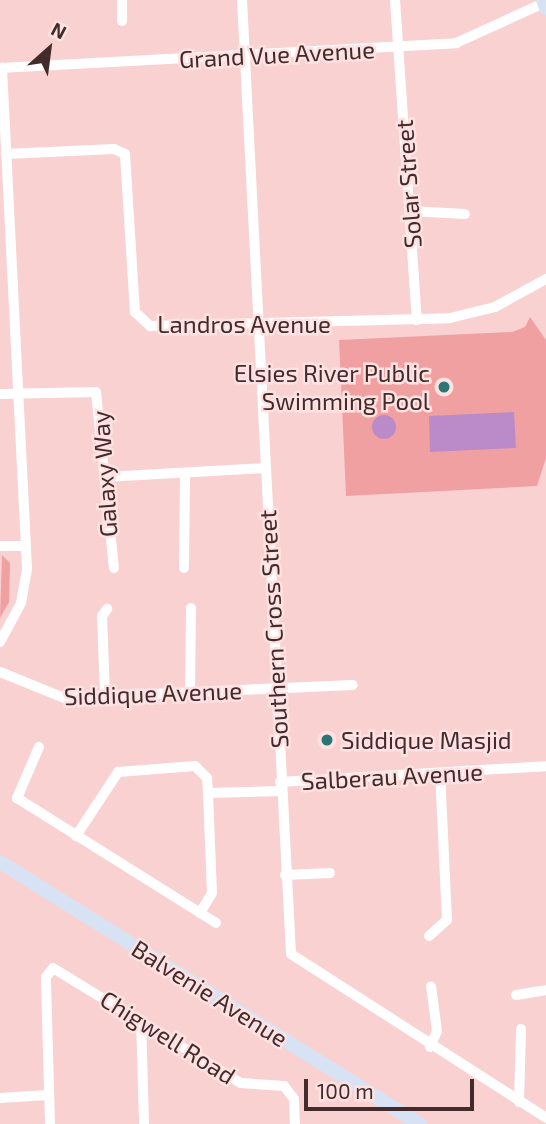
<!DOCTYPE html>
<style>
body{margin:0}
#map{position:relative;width:546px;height:1124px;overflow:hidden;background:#f9d1d1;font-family:"Exo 2",sans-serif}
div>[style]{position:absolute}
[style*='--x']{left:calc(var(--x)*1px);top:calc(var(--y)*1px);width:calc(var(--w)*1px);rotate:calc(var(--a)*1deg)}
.green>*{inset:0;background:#f1a0a2}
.water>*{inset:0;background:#ba8bc8}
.round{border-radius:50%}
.street>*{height:10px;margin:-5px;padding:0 5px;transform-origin:5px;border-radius:5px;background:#fff}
.secondary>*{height:14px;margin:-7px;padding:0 7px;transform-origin:7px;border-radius:7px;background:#d7e3f4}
.dots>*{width:19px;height:19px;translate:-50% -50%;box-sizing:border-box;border:4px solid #fde2e1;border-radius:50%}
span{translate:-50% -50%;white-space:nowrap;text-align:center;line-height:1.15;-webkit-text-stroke:5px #fde2e1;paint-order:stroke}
.street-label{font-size:24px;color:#442b2b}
.poi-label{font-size:24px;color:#442b2b}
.right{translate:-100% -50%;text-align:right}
.left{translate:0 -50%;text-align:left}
.north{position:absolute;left:14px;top:14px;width:70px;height:70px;-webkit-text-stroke:5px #fde2e1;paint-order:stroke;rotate:28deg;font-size:19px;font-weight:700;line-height:28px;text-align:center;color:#442b2b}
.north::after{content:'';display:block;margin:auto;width:24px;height:32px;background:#442b2b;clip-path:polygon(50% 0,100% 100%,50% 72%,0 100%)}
.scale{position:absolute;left:304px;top:1079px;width:170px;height:32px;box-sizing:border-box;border:4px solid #442b2b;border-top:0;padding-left:9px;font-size:21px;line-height:24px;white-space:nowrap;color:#442b2b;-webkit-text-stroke:5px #fde2e1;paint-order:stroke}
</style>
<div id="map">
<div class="green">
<div style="clip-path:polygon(530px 317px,546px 340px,546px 458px,537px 486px,346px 496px,339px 340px,512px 332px,525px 327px)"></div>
<div style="clip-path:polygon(2px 555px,10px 563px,9px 602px,0 618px)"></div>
</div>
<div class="water">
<div style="clip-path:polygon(514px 412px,516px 448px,430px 452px,429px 416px)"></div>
<div class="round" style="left:372px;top:415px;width:24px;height:24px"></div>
</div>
<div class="street">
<div style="--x:122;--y:0;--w:21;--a:90"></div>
<div style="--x:242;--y:0;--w:955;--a:87.06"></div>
<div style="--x:291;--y:954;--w:303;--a:32.7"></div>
<div style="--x:395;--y:0;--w:321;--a:86.1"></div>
<div style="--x:0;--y:68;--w:457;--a:-3.1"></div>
<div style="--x:456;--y:43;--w:99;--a:-24.5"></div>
<div style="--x:6;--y:154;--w:108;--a:-2.7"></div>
<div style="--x:114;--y:149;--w:12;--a:24"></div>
<div style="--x:125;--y:154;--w:158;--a:86.4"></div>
<div style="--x:135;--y:312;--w:21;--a:43"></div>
<div style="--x:150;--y:326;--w:300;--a:-1.5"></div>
<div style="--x:450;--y:318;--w:46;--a:-13.7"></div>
<div style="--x:495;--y:307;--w:58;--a:-28.8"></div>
<div style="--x:410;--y:211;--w:55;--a:3.1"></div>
<div style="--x:0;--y:394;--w:96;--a:-1.2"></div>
<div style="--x:96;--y:392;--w:177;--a:84.2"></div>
<div style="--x:105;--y:477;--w:161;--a:-3.2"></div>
<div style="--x:0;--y:546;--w:26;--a:0"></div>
<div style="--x:184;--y:568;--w:95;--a:-89.4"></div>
<div style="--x:0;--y:642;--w:44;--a:-61.7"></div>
<div style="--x:21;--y:603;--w:36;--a:-80"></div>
<div style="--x:27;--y:568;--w:501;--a:-92.86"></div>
<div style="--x:0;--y:672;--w:69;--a:22.1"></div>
<div style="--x:64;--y:698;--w:289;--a:-2.6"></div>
<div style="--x:190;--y:693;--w:85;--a:-89.3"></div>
<div style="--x:105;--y:696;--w:80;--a:-92.1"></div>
<div style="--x:102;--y:616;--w:9;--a:-54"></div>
<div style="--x:39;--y:747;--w:56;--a:113.3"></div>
<div style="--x:17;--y:798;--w:235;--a:32.1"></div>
<div style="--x:280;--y:782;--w:266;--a:-3.4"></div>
<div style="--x:76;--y:836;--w:77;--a:-56.7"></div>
<div style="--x:118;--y:772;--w:77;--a:-4.5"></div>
<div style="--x:195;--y:766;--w:17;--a:45"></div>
<div style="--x:207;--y:778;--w:15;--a:86"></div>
<div style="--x:285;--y:875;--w:45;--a:-2.5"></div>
<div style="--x:200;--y:913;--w:23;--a:-59"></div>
<div style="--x:212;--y:893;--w:100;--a:-92.3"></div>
<div style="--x:208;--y:793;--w:73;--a:-1.6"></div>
<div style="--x:429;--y:936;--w:24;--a:-42"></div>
<div style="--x:447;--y:920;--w:147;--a:-92.7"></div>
<div style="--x:516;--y:995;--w:30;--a:-9"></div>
<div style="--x:141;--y:1020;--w:104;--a:88.3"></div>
<div style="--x:430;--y:1047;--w:17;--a:-66"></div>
<div style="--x:437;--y:1031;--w:45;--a:-97.6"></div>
<div style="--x:0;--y:1098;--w:48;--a:-3.6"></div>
<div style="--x:519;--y:1102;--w:73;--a:-88.4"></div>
<div style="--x:50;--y:1124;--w:147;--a:-91.6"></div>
<div style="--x:46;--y:977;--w:11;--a:-52"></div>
<div style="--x:53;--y:968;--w:220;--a:31.5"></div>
<div style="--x:241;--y:1083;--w:43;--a:4"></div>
<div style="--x:284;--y:1086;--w:16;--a:52"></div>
<div style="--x:294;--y:1099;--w:25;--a:88"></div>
</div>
<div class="secondary">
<div style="--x:543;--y:0;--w:9;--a:69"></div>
<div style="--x:0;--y:862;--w:495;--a:32"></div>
</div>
<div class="dots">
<div style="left:444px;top:387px;background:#2b7577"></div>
<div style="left:327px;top:740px;background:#2b7577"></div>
</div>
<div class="street-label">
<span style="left:277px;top:54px;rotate:-3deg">Grand Vue Avenue</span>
<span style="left:408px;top:184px;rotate:-94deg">Solar Street</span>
<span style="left:244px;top:324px">Landros Avenue</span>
<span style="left:104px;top:474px;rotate:-94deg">Galaxy Way</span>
<span style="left:273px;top:629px;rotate:-93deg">Southern Cross Street</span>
<span style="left:153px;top:693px;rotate:-2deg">Siddique Avenue</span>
<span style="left:392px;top:776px;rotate:-3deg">Salberau Avenue</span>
<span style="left:210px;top:993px;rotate:32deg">Balvenie Avenue</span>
<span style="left:168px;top:1037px;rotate:32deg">Chigwell Road</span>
</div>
<div class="poi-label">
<span class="right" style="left:430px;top:387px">Elsies River Public<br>Swimming Pool</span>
<span class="left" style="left:341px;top:740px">Siddique Masjid</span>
</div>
<div class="north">N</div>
<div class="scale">100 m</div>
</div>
